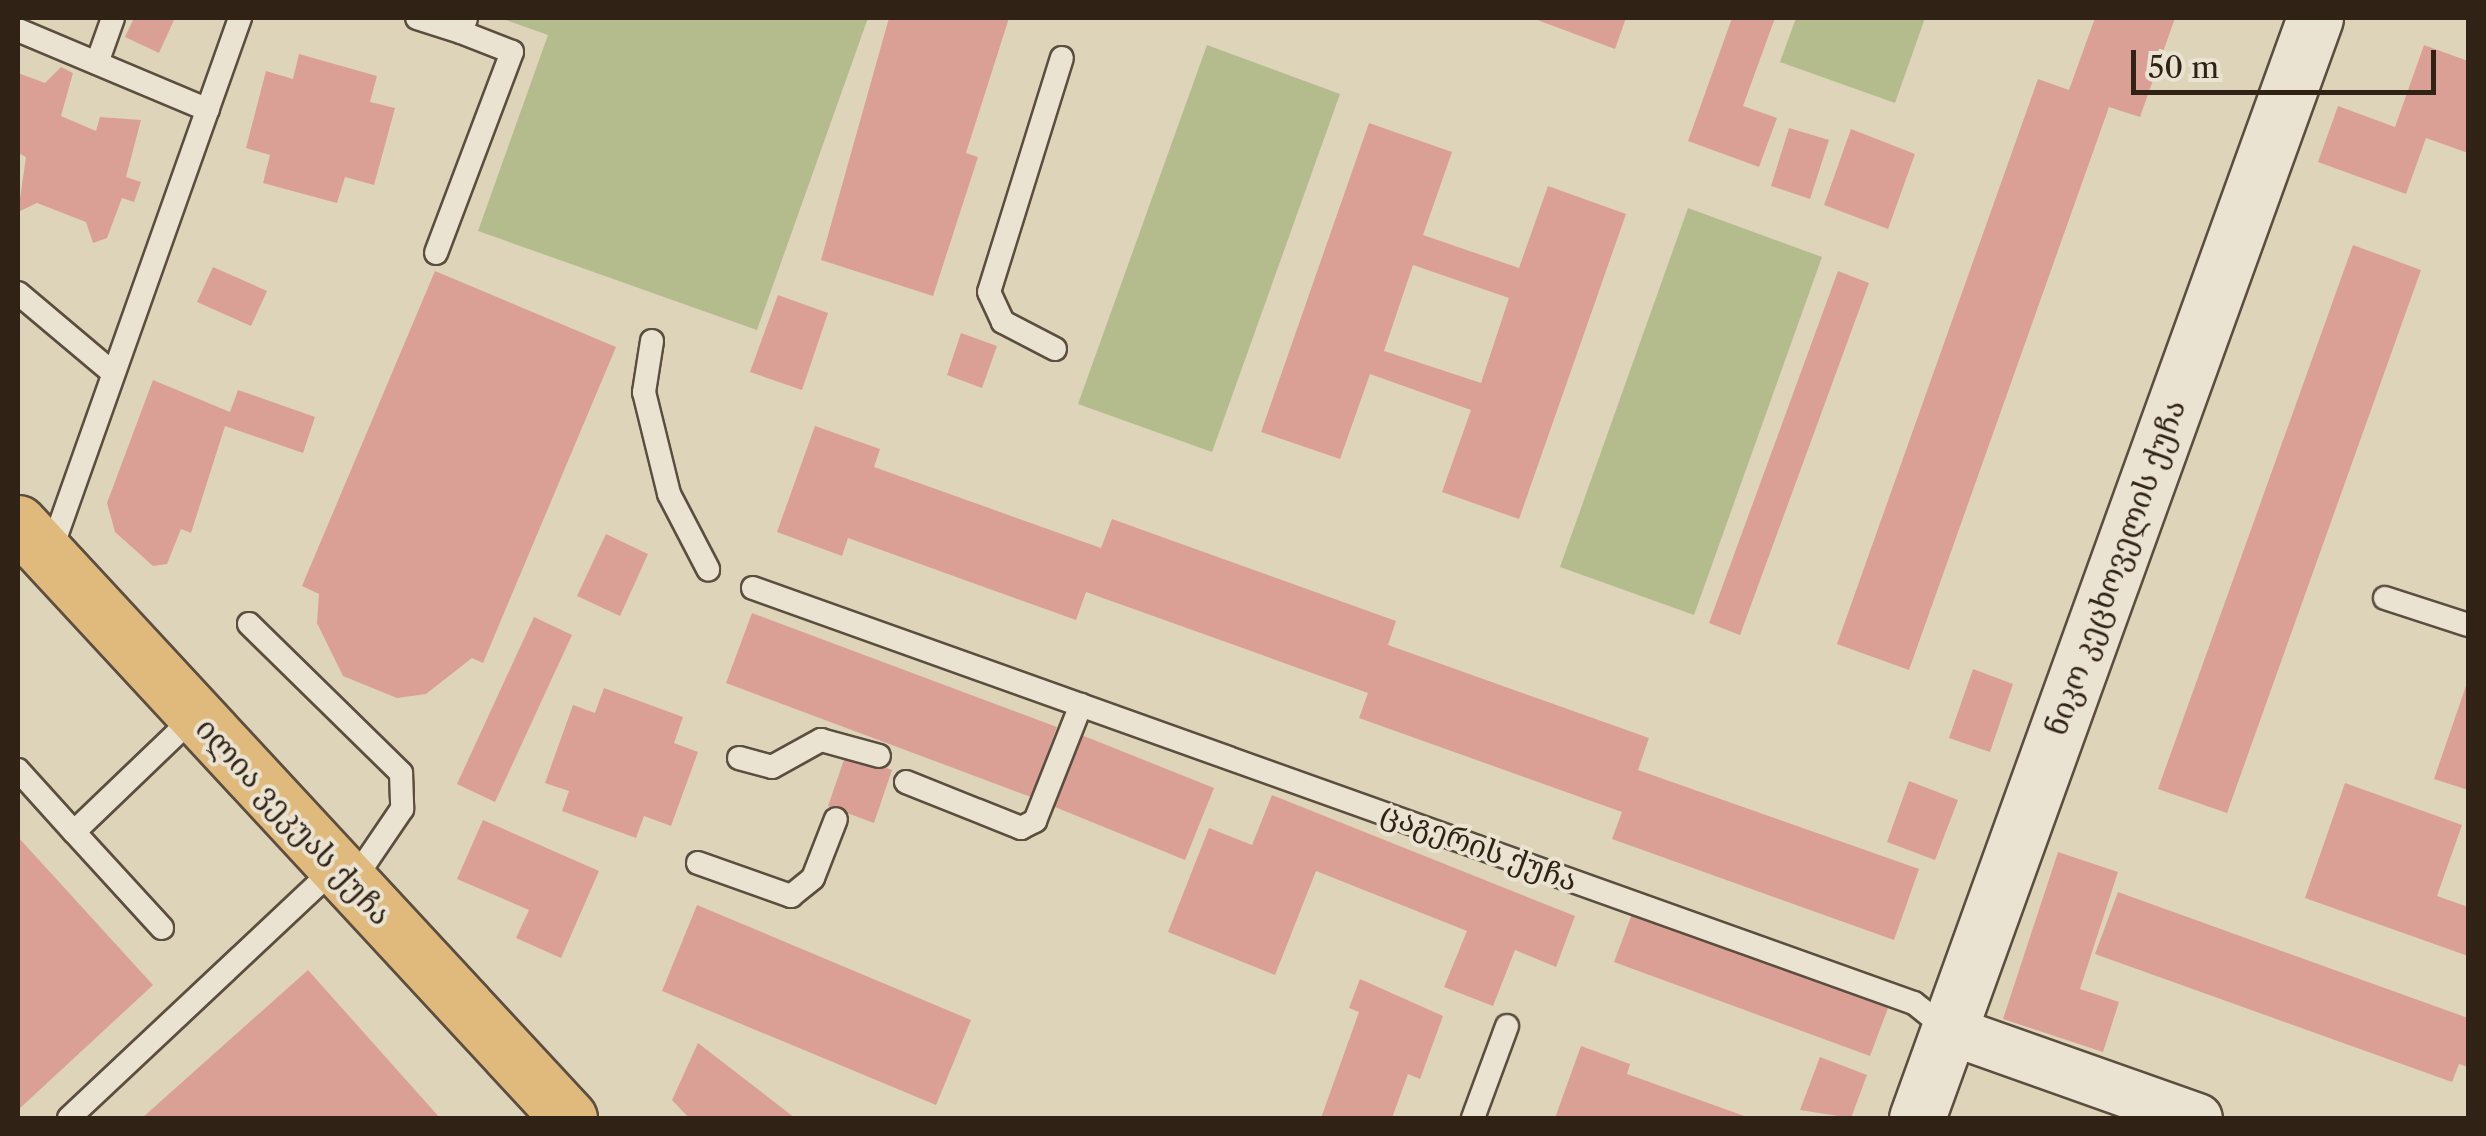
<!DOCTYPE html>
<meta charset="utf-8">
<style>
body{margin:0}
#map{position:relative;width:2486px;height:1136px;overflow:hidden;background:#ded4b9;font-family:"Libre Caslon Text","Noto Serif Georgian",serif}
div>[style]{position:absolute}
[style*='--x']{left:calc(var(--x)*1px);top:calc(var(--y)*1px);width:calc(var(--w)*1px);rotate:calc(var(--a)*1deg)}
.green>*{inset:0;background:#b4bc8d}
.building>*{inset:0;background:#dba095}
.roads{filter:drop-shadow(2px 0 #5c4e3f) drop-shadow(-2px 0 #5c4e3f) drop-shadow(0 2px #5c4e3f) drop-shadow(0 -2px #5c4e3f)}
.lane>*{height:22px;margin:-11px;padding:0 11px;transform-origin:11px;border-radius:11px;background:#eae3d2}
.street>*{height:48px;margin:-24px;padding:0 24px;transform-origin:24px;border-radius:24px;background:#eae3d2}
.secondary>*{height:55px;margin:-27.5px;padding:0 27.5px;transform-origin:27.5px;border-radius:27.5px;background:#eae3d2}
.primary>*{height:55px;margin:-27.5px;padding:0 27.5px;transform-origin:27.5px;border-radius:27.5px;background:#dfba7c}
span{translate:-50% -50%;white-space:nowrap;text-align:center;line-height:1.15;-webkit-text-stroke:8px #eae3d2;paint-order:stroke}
.street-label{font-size:30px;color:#312216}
.frame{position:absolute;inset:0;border:20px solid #312216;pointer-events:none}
.scale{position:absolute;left:2131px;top:50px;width:305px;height:45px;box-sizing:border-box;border:5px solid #312216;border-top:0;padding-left:12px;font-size:30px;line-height:35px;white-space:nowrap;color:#312216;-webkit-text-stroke:8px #eae3d2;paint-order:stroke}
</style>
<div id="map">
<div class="green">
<div style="clip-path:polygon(500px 18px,868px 18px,757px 330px,478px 231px,548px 35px)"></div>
<div style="clip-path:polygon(1796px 18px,1925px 18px,1895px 103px,1780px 62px)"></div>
<div style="clip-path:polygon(1207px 45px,1340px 94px,1212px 452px,1078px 404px)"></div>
<div style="clip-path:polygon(1688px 208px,1822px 257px,1694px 615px,1560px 567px)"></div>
</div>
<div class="building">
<div style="clip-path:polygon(134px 18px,174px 20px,159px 53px,125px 37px)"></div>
<div style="clip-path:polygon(889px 18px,1009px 18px,966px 153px,978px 157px,933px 296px,821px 260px)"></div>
<div style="clip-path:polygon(1532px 18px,1626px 18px,1615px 49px)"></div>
<div style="clip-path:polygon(1732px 18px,1775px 18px,1743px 106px,1777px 118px,1759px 167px,1688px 141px)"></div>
<div style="clip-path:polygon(2095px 18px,2175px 18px,2140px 117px,2109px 107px,1909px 670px,1837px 644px,2038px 79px,2069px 90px)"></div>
<div style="clip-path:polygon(2424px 45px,2468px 61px,2468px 153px,2426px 138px,2406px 194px,2318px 162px,2338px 106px,2395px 127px)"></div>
<div style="clip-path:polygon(299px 54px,377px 76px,370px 102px,395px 108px,374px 185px,345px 177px,337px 203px,263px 183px,270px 155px,246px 148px,266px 71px,293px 79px)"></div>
<div style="clip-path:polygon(61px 67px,73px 73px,61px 116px,96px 131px,100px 117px,141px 120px,126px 177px,141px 182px,134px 202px,122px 198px,107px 238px,93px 243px,86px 222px,37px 203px,18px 212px,26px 157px,18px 153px,18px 73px,45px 83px)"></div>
<div style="clip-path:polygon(evenodd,1369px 123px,1452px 152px,1423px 235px,1519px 268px,1548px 186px,1626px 214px,1519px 519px,1442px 492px,1471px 410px,1370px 374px,1340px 459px,1261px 432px,1369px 123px,1413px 265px,1509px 298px,1481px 383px,1384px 351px,1413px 265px)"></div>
<div style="clip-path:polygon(1789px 128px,1829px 140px,1810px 199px,1771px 186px)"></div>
<div style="clip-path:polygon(1851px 129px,1915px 154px,1888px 229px,1824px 205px)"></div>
<div style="clip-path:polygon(2353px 245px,2421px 270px,2227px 813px,2158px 789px)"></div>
<div style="clip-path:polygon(213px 267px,267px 291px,251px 326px,197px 302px)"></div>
<div style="clip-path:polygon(435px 271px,616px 347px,483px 663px,472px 658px,426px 694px,397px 698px,343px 676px,317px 623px,319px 594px,302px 586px)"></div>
<div style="clip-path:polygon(1838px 271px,1869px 283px,1740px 635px,1709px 623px)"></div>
<div style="clip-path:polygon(778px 295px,828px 313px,802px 390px,750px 372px)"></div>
<div style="clip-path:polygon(961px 333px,997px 346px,982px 388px,947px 375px)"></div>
<div style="clip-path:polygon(153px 380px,230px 412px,238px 390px,315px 417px,303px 453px,225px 426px,191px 533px,181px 529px,167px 564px,153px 566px,115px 532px,107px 503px)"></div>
<div style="clip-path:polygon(815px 426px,880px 449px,874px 467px,1101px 548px,1112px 519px,1396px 621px,1388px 645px,1649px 738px,1638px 770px,1919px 869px,1894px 940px,1612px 839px,1622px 812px,1359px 718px,1368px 693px,1086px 592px,1076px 620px,848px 538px,842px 556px,777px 532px)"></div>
<div style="clip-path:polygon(606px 534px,648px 554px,620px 616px,577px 596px)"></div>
<div style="clip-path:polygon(752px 613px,1057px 727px,1031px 797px,726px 683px)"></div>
<div style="clip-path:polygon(534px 617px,572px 635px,495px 802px,457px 784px)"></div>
<div style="clip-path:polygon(1973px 669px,2013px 684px,1990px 752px,1949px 738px)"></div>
<div style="clip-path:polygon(2468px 680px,2468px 790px,2434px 779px)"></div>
<div style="clip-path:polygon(604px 688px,683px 717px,674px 743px,698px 752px,671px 826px,644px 816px,636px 838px,562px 811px,569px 791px,545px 783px,573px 705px,595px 713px)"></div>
<div style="clip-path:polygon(1079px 734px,1214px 788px,1185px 860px,1050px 805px)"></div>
<div style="clip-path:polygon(846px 754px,892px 770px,874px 823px,828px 806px)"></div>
<div style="clip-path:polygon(1909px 781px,1958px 800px,1935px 860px,1887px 842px)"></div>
<div style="clip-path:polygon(2345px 783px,2462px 825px,2437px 896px,2468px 907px,2468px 956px,2305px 898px)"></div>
<div style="clip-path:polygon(1272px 795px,1575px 916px,1556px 967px,1515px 950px,1493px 1006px,1444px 987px,1467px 931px,1316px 871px,1275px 975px,1168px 932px,1209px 828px,1252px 845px)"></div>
<div style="clip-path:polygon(483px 820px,599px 871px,561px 958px,516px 938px,529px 910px,457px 879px)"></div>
<div style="clip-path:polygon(18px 837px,153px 985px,18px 1110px)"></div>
<div style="clip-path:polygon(2058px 852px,2118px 872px,2080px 989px,2119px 1002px,2103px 1052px,2003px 1019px)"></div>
<div style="clip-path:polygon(2118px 892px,2468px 1018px,2468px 1067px,2459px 1064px,2452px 1082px,2095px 954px)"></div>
<div style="clip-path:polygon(697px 905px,971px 1020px,936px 1105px,662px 991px)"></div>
<div style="clip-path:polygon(1632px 914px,1888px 1008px,1870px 1056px,1614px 962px)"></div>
<div style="clip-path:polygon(308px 970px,440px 1118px,142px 1118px)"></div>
<div style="clip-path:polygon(1360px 979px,1443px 1016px,1420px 1079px,1408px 1074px,1392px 1118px,1321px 1118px,1359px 1012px,1349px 1008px)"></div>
<div style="clip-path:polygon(698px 1043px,795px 1118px,689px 1118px,672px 1100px)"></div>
<div style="clip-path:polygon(1581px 1046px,1630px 1064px,1627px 1074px,1750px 1118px,1555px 1118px)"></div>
<div style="clip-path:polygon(1820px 1057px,1867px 1075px,1851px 1118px,1800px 1110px)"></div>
</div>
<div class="roads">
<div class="lane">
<div style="--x:417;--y:18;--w:46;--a:17.7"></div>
<div style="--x:461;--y:32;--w:15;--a:-70"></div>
<div style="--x:18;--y:30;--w:206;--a:22.8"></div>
<div style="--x:97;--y:63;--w:48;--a:-70.4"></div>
<div style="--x:436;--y:253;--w:215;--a:-69.3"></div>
<div style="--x:512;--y:52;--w:55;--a:-158.6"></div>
<div style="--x:18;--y:293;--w:124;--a:40.1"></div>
<div style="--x:652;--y:341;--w:52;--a:98.9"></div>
<div style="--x:644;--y:392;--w:105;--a:76.2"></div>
<div style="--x:669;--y:494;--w:85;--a:62.5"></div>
<div style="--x:1055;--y:349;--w:59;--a:-152.6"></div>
<div style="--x:1003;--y:322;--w:33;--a:-115"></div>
<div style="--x:989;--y:292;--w:245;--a:-72.7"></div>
<div style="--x:49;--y:556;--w:571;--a:-70.45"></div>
<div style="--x:753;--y:588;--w:1233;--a:19.67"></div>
<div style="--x:1914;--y:1003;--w:43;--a:38.5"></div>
<div style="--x:2385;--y:598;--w:87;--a:18"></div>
<div style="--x:249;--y:624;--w:213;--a:44.4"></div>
<div style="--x:401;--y:773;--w:36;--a:88"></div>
<div style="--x:402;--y:809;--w:91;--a:124.2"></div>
<div style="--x:739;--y:758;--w:34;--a:15"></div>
<div style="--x:772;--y:767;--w:56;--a:-28.9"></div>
<div style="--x:821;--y:740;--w:60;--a:15.4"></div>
<div style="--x:18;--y:770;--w:84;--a:47.9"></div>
<div style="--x:906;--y:782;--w:124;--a:21.8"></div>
<div style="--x:1021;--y:828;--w:16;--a:-27"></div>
<div style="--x:1035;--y:821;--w:125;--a:-68.4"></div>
<div style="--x:698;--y:863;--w:99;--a:19.5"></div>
<div style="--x:791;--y:896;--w:28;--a:-39"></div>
<div style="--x:813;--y:878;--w:63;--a:-68.7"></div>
<div style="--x:162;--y:928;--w:130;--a:-132.5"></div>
<div style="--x:74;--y:832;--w:166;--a:-43.8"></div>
<div style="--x:69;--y:1118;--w:365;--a:-43.2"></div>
<div style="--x:1473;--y:1118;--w:98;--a:-69.7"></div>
</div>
<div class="street">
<div style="--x:1949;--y:1030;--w:264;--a:19.5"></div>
</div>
<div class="secondary">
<div style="--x:1917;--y:1118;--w:1170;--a:-70.11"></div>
</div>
<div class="primary">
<div style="--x:18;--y:523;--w:811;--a:47.2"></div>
</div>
</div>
<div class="street-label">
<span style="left:2116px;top:568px;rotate:-70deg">ნიკო კეცხოველის ქუჩა</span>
<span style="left:293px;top:822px;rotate:47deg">ილია ვეკუას ქუჩა</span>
<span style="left:1479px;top:847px;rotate:20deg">ცაგერის ქუჩა</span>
</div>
<div class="frame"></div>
<div class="scale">50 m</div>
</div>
